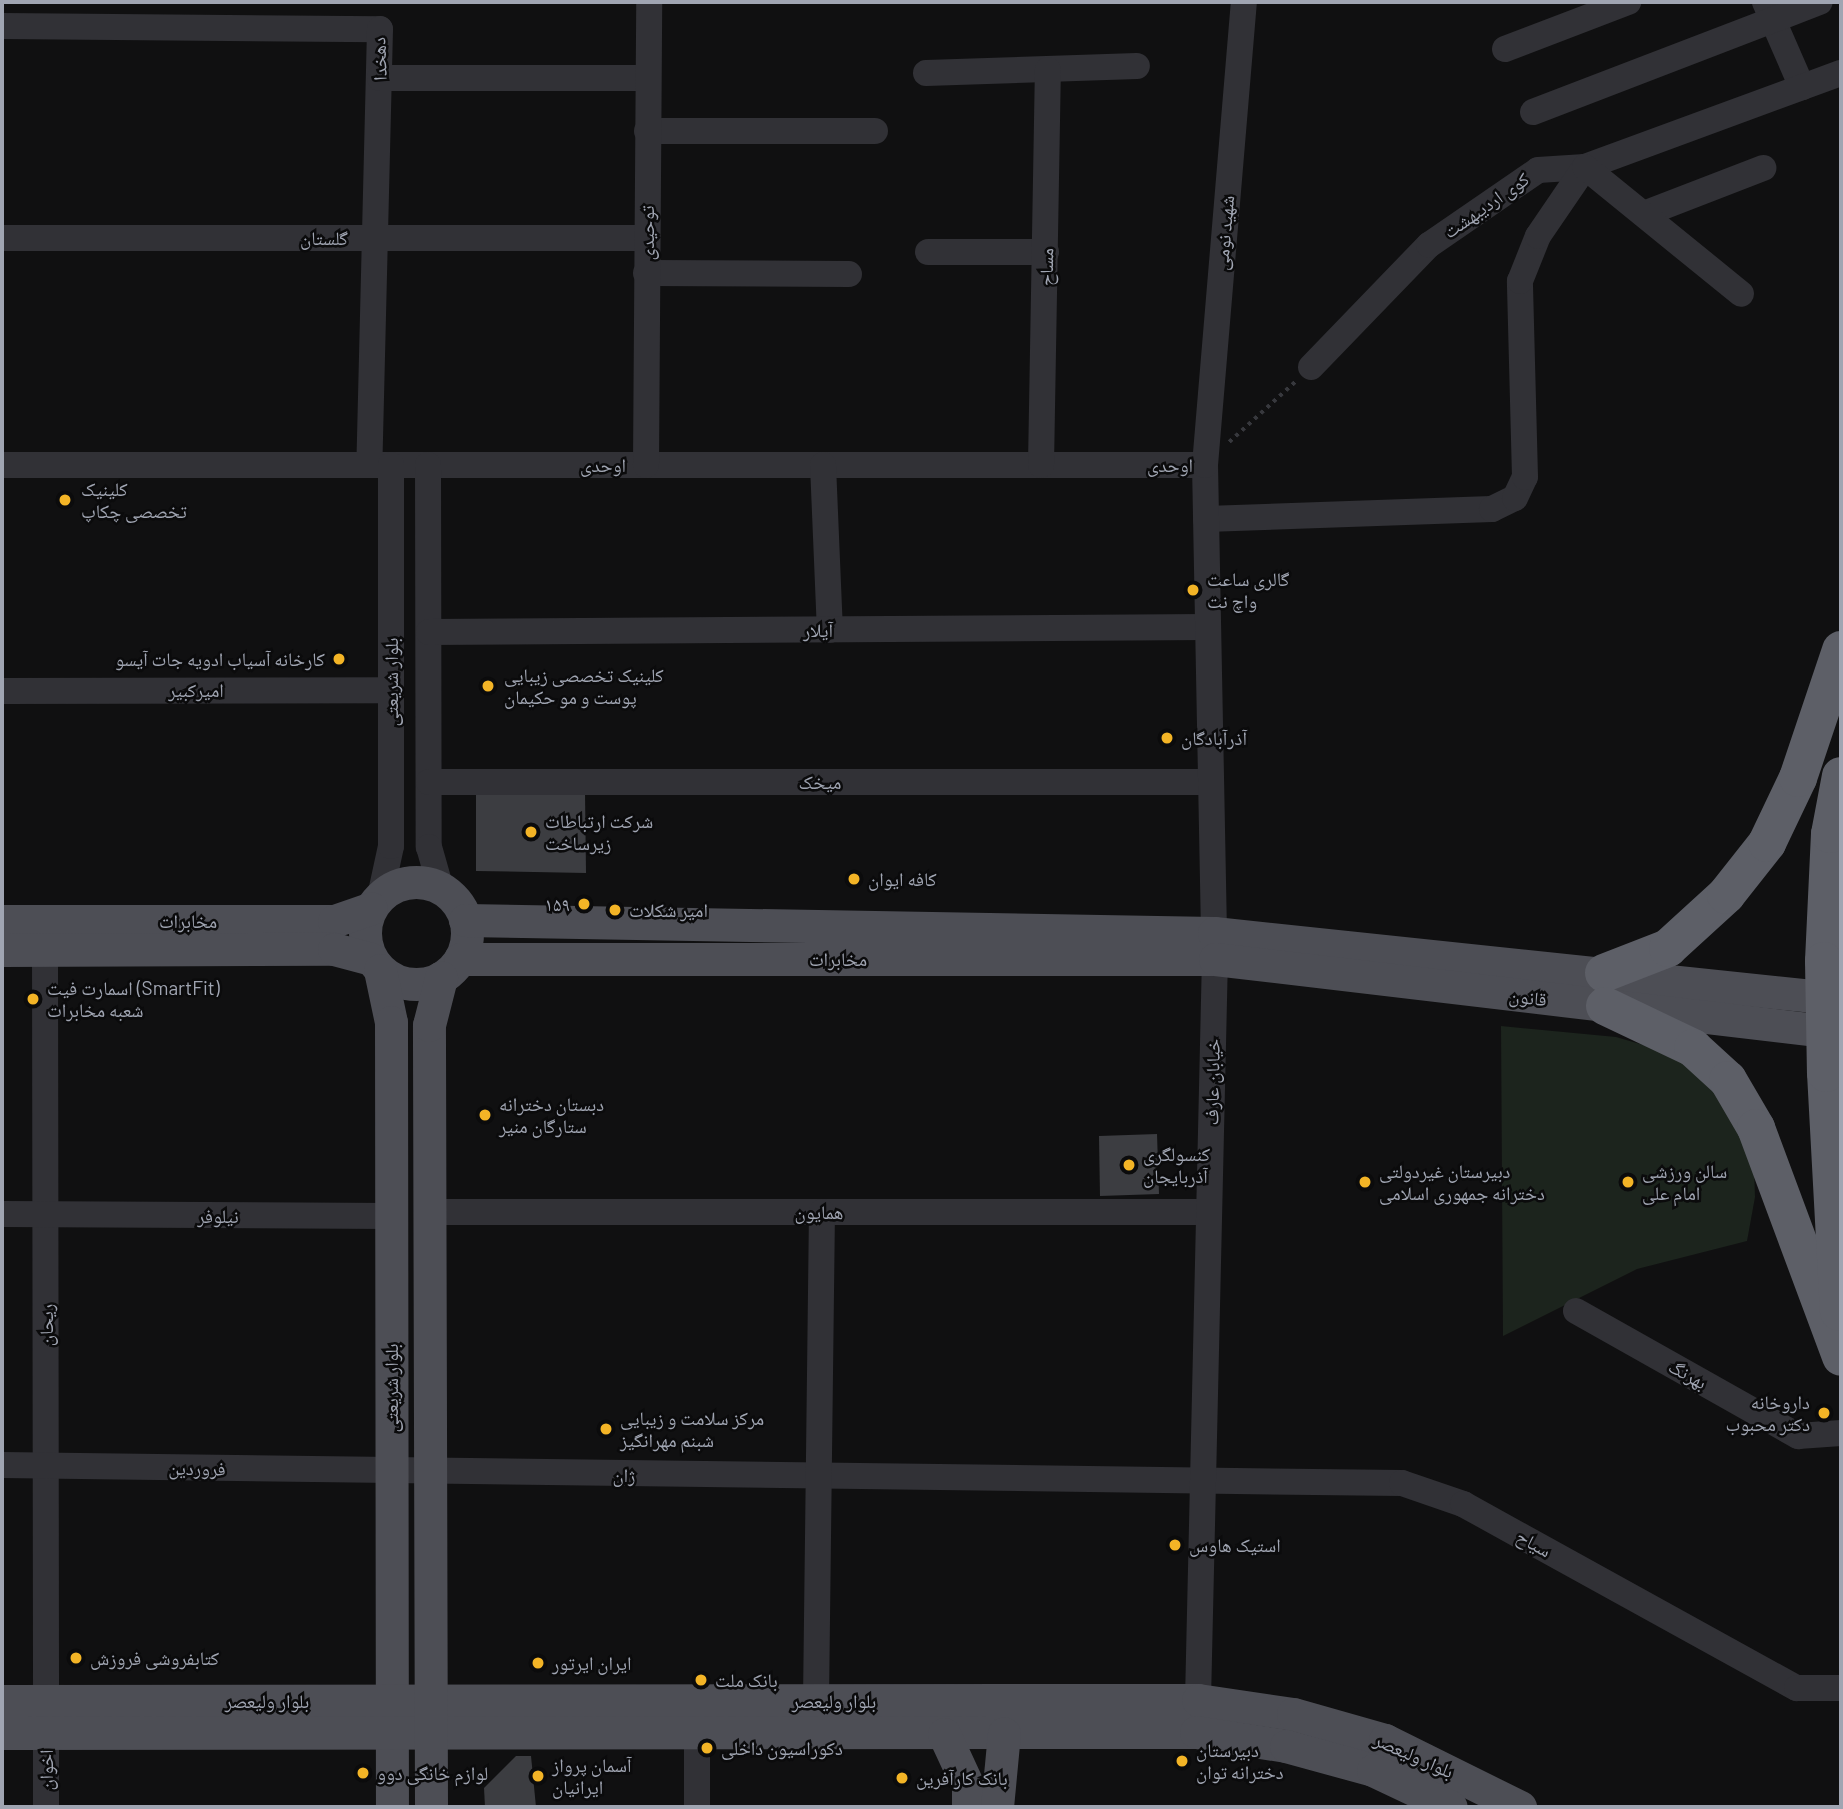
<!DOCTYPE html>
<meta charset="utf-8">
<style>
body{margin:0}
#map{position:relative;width:1843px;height:1809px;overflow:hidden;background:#101011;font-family:Barlow,"Noto Naskh Arabic",sans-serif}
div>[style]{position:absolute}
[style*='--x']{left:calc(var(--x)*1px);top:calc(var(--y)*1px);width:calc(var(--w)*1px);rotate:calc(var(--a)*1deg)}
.green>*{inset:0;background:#1c241d}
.building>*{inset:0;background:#3c3d41}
.path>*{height:3.5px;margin-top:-1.75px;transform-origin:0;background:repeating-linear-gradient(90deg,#37383d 0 3.5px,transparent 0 8.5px)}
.minor>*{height:26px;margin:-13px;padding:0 13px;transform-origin:13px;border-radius:13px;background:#313136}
.major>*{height:33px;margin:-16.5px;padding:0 16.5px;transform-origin:16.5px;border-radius:16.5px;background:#4d4e55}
.major>.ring{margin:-16.5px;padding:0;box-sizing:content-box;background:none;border:33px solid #4d4e55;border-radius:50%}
.highway>*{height:38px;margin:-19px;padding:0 19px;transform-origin:19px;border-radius:19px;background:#5d5f67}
.highway-bridge>*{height:38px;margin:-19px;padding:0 19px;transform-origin:19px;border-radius:19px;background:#5d5f67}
.dots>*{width:19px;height:19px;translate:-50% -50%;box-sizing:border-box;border:4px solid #0b0b0c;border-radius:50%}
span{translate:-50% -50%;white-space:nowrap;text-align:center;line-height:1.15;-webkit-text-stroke:5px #0b0b0c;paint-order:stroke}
.street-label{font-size:19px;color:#a0a5b2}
.poi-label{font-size:19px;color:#a0a5b2}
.left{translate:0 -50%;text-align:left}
.right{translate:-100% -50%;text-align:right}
.frame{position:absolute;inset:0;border:4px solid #a0a5b2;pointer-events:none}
</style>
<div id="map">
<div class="green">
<div style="clip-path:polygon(1501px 1026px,1616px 1037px,1671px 1053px,1714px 1084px,1754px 1167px,1755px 1197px,1747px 1241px,1637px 1269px,1503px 1336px)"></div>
</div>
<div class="building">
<div style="clip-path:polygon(476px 793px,585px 793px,586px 873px,476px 871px)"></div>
<div style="clip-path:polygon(1157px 1134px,1159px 1194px,1100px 1196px,1099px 1136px)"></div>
<div style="clip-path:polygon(516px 1756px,531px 1756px,536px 1807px,485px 1807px,484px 1788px)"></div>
</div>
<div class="path">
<div style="--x:1229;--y:442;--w:91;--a:-42.3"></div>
</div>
<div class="minor">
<div style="--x:1765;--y:2;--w:93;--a:66.5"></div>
<div style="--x:2;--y:26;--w:378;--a:0.5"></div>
<div style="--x:380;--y:29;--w:436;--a:91.4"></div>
<div style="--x:1505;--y:49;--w:132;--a:-20.9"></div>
<div style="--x:926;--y:73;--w:211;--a:-1.9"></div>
<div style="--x:380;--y:78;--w:268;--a:0"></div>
<div style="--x:1533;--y:112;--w:307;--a:-21"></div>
<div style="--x:647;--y:131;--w:228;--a:0"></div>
<div style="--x:1644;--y:214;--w:128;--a:-21.1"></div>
<div style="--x:2;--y:238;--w:644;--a:0"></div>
<div style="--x:928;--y:252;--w:118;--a:0"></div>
<div style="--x:646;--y:273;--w:203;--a:0.3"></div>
<div style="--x:1311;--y:367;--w:170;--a:-46"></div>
<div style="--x:1429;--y:245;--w:132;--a:-34.5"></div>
<div style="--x:1538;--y:170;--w:47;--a:-3.7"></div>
<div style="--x:1585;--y:167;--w:273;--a:-20.2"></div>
<div style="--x:2;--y:465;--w:1203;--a:0"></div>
<div style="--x:428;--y:465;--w:382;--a:89.9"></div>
<div style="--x:429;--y:847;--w:44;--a:74.1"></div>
<div style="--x:646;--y:465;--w:463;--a:-89.6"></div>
<div style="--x:823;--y:465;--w:165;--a:87.6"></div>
<div style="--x:1041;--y:465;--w:395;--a:-89"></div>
<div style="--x:1206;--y:519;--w:286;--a:-2"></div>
<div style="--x:1492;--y:509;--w:25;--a:-26"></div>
<div style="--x:1515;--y:498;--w:23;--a:-65"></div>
<div style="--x:1525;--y:477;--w:196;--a:-91.5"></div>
<div style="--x:1520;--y:281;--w:48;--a:-68.2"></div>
<div style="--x:1538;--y:236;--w:83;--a:-55.7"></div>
<div style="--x:1585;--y:167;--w:201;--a:39.1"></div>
<div style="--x:429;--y:632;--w:779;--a:-0.37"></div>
<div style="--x:2;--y:691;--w:389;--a:-0.1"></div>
<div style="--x:429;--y:782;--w:782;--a:0"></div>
<div style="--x:380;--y:897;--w:52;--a:-77.8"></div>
<div style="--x:391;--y:846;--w:381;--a:-90"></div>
<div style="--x:1214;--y:933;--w:468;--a:-91.1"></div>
<div style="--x:1205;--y:465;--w:465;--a:-85.2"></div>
<div style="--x:45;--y:949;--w:752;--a:89.92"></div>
<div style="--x:429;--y:1212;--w:780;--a:0"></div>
<div style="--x:2;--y:1214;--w:389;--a:0.3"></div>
<div style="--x:1576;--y:1311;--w:255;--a:29.4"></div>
<div style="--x:1798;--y:1436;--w:43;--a:-4"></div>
<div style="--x:2;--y:1465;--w:1400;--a:0.74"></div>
<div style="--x:1402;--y:1483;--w:65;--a:19"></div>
<div style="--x:1463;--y:1504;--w:381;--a:28.9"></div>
<div style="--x:1797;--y:1688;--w:44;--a:0"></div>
<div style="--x:1198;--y:1700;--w:741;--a:-88.69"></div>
<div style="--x:816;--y:1701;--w:489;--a:-89.3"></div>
<div style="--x:46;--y:1733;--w:74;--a:90"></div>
<div style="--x:697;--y:1807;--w:74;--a:-90"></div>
</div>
<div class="major">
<div class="ring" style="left:365px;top:882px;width:69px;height:69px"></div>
<div style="--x:465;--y:920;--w:749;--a:0.99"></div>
<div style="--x:1214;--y:933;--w:630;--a:6.01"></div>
<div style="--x:2;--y:921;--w:332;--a:0"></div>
<div style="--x:334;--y:921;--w:39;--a:-19"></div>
<div style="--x:2;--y:950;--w:332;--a:-0.2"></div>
<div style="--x:334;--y:949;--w:38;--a:15"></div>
<div style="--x:460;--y:959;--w:755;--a:0"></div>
<div style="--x:1215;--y:959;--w:630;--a:6.74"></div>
<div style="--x:380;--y:970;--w:53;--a:78.1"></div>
<div style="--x:391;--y:1022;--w:785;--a:89.93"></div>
<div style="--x:2;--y:1701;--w:1196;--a:-0.05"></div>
<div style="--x:1198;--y:1700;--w:96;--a:8.4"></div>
<div style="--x:1293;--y:1714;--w:96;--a:15.8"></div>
<div style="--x:1385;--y:1740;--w:151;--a:26.4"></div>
<div style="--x:2;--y:1733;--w:1194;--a:-0.05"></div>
<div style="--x:1196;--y:1732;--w:91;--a:8.8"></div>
<div style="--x:1286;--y:1746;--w:90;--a:15.4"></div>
<div style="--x:1373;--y:1770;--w:86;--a:25.4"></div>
<div style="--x:944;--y:1734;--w:57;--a:65.2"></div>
<div style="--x:968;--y:1786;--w:21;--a:90"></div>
<div style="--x:431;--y:1807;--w:782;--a:-90.15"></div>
<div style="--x:429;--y:1025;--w:49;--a:-75.7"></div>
<div style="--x:997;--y:1807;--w:74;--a:-84.6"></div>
</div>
<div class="highway">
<div style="--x:1824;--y:961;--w:127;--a:-87.3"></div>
<div style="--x:1830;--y:834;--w:59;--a:-79.3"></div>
<div style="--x:1604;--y:973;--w:69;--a:-21.3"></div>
<div style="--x:1668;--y:948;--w:79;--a:-42.4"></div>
<div style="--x:1726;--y:895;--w:66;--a:-51.7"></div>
<div style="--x:1767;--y:843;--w:72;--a:-64.5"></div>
<div style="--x:1798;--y:778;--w:135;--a:-71.4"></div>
<div style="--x:1605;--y:1006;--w:98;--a:25.5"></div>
<div style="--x:1693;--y:1048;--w:47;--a:42.4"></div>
<div style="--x:1728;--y:1080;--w:56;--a:59.7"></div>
<div style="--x:1756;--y:1128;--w:244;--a:69.6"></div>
<div style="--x:1826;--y:1073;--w:239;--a:86.9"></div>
</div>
<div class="highway-bridge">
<div style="--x:1824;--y:961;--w:112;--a:89"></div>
</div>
<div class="dots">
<div style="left:65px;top:500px;background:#f3b426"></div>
<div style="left:1193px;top:590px;background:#f3b426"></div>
<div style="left:339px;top:659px;background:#f3b426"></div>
<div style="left:488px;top:686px;background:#f3b426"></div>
<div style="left:1167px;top:738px;background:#f3b426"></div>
<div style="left:531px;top:832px;background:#f3b426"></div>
<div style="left:854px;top:879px;background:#f3b426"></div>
<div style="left:584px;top:904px;background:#f3b426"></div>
<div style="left:615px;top:910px;background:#f3b426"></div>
<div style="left:33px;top:999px;background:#f3b426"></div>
<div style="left:485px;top:1115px;background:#f3b426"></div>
<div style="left:1129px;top:1165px;background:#f3b426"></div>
<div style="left:1365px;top:1182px;background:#f3b426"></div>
<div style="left:1628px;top:1182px;background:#f3b426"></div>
<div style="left:1824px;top:1413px;background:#f3b426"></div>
<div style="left:606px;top:1429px;background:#f3b426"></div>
<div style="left:1175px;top:1545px;background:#f3b426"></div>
<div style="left:76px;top:1658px;background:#f3b426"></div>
<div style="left:538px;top:1663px;background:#f3b426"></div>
<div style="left:701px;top:1680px;background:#f3b426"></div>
<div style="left:707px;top:1748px;background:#f3b426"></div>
<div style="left:1182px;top:1761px;background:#f3b426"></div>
<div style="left:363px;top:1773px;background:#f3b426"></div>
<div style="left:538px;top:1776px;background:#f3b426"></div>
<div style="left:902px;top:1778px;background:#f3b426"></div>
</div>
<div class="street-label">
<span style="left:379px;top:59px;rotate:-92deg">دهخدا</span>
<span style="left:1486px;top:205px;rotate:-35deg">کوی اردیبهشت</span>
<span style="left:647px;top:233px;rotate:-90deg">توحیدی</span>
<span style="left:1224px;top:233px;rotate:-85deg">شهید نومی</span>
<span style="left:324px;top:238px">گلستان</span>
<span style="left:1046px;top:267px;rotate:-89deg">مساح</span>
<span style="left:603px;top:465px">اوحدی</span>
<span style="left:1170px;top:465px">اوحدی</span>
<span style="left:818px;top:630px">آیلار</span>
<span style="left:391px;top:682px;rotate:-90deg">بلوار شریعتى</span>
<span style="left:196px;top:690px">امیرکبیر</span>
<span style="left:820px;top:782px">میخک</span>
<span style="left:188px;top:921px">مخابرات</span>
<span style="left:838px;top:959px">مخابرات</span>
<span style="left:1528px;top:997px;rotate:7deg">قانون</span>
<span style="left:1212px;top:1082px;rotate:-89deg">خیابان عارف</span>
<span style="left:819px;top:1212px">همایون</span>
<span style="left:218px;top:1216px">نیلوفر</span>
<span style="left:46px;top:1325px;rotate:-90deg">ریحان</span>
<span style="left:1688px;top:1374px;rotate:29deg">بهرنگ</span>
<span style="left:391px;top:1388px;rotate:-90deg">بلوار شریعتى</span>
<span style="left:197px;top:1468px;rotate:1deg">فروردین</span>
<span style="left:624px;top:1475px;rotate:1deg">ژان</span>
<span style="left:1534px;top:1543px;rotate:29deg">سیاح</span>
<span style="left:267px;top:1701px">بلوار ولیعصر</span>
<span style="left:834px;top:1701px">بلوار ولیعصر</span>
<span style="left:1414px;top:1755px;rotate:24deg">بلوار ولیعصر</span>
<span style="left:46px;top:1770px;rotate:-90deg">اخوان</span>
</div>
<div class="poi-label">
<span class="left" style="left:81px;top:500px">کلينيک<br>تخصصی چکاپ</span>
<span class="left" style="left:1207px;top:590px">گالری ساعت<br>واچ نت</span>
<span class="right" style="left:325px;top:659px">کارخانه آسیاب ادویه جات آیسو</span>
<span class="left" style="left:504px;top:686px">کلینیک تخصصی زیبایی<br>پوست و مو حکیمان</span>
<span class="left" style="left:1181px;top:738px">آذرآبادگان</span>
<span class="left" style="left:545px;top:832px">شرکت ارتباطات<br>زیرساخت</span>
<span class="left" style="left:868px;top:879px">کافه ایوان</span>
<span class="right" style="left:570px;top:904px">۱۵۹</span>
<span class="left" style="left:629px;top:910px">امیر شکلات</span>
<span class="left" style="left:47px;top:999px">اسمارت فیت (SmartFit)<br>شعبه مخابرات</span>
<span class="left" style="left:499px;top:1115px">دبستان دخترانه<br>ستارگان منیر</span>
<span class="left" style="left:1143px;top:1165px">کنسولگری<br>آذربایجان</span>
<span class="left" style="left:1379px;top:1182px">دبیرستان غیردولتی<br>دخترانه جمهوری اسلامی</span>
<span class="left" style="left:1642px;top:1182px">سالن ورزشی<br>امام علی</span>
<span class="right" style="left:1810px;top:1413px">داروخانه<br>دکتر محبوب</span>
<span class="left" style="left:620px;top:1429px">مرکز سلامت و زیبایی<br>شبنم مهرانگیز</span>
<span class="left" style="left:1189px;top:1545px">استیک هاوس</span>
<span class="left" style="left:90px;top:1658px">کتابفروشی فروزش</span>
<span class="left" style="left:552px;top:1663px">ایران ایرتور</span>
<span class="left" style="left:715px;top:1680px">بانک ملت</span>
<span class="left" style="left:721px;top:1748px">دکوراسیون داخلی</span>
<span class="left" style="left:1196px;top:1761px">دبیرستان<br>دخترانه توان</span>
<span class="left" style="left:552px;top:1776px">آسمان پرواز<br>ایرانیان</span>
<span class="left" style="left:377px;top:1773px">لوازم خانگی دوو</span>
<span class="left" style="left:916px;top:1778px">بانک کارآفرین</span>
</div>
<div class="frame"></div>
</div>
